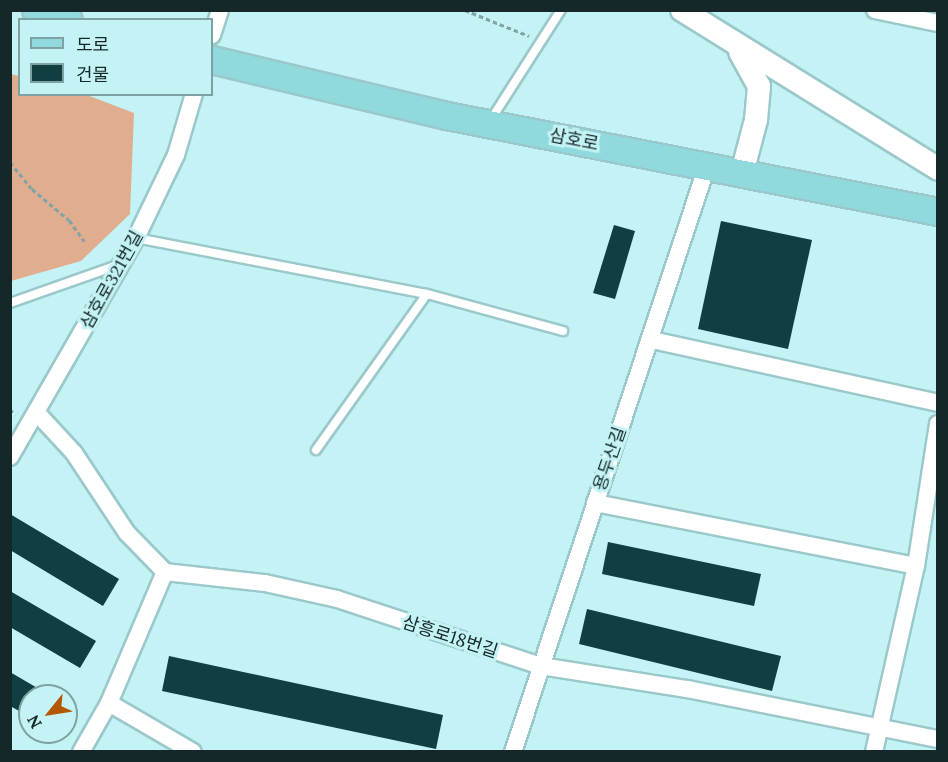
<!DOCTYPE html>
<meta charset="utf-8">
<style>
body{margin:0}
#map{position:relative;width:948px;height:762px;overflow:hidden;background:#c4f3f5;font-family:Lora,"Noto Sans KR",serif}
div>[style]{position:absolute}
[style*='--x']{left:calc(var(--x)*1px);top:calc(var(--y)*1px);width:calc(var(--w)*1px);rotate:calc(var(--a)*1deg)}
.forest>*{inset:0;background:#e0ae8f}
.building>*{inset:0;background:#113e40}
.path>*{height:3px;margin-top:-1.5px;transform-origin:0;background:repeating-linear-gradient(90deg,#80a4a5 0 4.5px,transparent 0 7.5px)}
.roads{filter:drop-shadow(2px 0 #9bc8ca) drop-shadow(-2px 0 #9bc8ca) drop-shadow(0 2px #9bc8ca) drop-shadow(0 -2px #9bc8ca)}
.lane>*{height:8px;margin:-4px;padding:0 4px;transform-origin:4px;border-radius:4px;background:#fff}
.street>*{height:16px;margin:-8px;padding:0 8px;transform-origin:8px;border-radius:8px;background:#fff}
.secondary>*{height:22px;margin:-11px;padding:0 11px;transform-origin:11px;border-radius:11px;background:#fff}
.primary>*{height:26px;margin:-13px;padding:0 13px;transform-origin:13px;border-radius:13px;background:#90dadd}
span{translate:-50% -50%;white-space:nowrap;text-align:center;line-height:1.15;-webkit-text-stroke:6px #c4f3f5;paint-order:stroke}
.street-label{font-size:18px;color:#152728}
.frame{position:absolute;inset:0;border:12px solid #152728;pointer-events:none}
.legend{position:absolute;left:18px;top:18px;width:195px;height:78px;box-sizing:border-box;background:#c4f3f5;border:2px solid #7ea1a3;margin:0;padding:8px 10px;list-style:none;font-size:18px;color:#152728}
.legend li{display:flex;align-items:center;gap:12px;height:30px}
.legend b{width:30px;border:2px solid #7ea1a3}
.north{position:absolute;left:18px;top:684px;width:60px;height:60px;box-sizing:border-box;background:#c4f3f5;border:2px solid #7ea1a3;border-radius:50%;rotate:240deg;font-size:16px;font-weight:700;line-height:24px;text-align:center;color:#152728}
.north::after{content:'';display:block;margin:auto;width:21px;height:27px;background:#b45700;clip-path:polygon(50% 0,100% 100%,50% 72%,0 100%)}
</style>
<div id="map">
<div class="forest">
<div style="clip-path:polygon(11px 74px,19px 76px,20px 94px,87px 95px,134px 113px,130px 214px,81px 261px,11px 281px)"></div>
</div>
<div class="building">
<div style="clip-path:polygon(721px 221px,812px 240px,788px 349px,698px 329px)"></div>
<div style="clip-path:polygon(614px 225px,635px 231px,615px 299px,593px 293px)"></div>
<div style="clip-path:polygon(10px 514px,119px 579px,103px 606px,10px 550px)"></div>
<div style="clip-path:polygon(608px 542px,761px 574px,754px 606px,602px 574px)"></div>
<div style="clip-path:polygon(10px 591px,96px 641px,80px 668px,10px 627px)"></div>
<div style="clip-path:polygon(587px 609px,781px 656px,772px 691px,579px 644px)"></div>
<div style="clip-path:polygon(169px 656px,443px 715px,436px 749px,162px 691px)"></div>
<div style="clip-path:polygon(10px 672px,51px 696px,30px 696px,30px 717px,10px 706px)"></div>
</div>
<div class="path">
<div style="--x:465;--y:10;--w:69;--a:22.1"></div>
<div style="--x:10;--y:162;--w:35;--a:51"></div>
<div style="--x:32;--y:189;--w:48;--a:40"></div>
<div style="--x:69;--y:220;--w:26;--a:54"></div>
<div style="--x:10;--y:409;--w:8;--a:50"></div>
</div>
<div class="roads">
<div class="lane">
<div style="--x:490;--y:121;--w:132;--a:-57.4"></div>
<div style="--x:136;--y:238;--w:296;--a:10.9"></div>
<div style="--x:427;--y:294;--w:141;--a:15.2"></div>
<div style="--x:10;--y:303;--w:114;--a:-19.4"></div>
<div style="--x:316;--y:450;--w:191;--a:-54.6"></div>
</div>
<div class="street">
<div style="--x:875;--y:10;--w:64;--a:11.7"></div>
<div style="--x:212;--y:35;--w:26;--a:-72"></div>
<div style="--x:652;--y:340;--w:293;--a:12.4"></div>
<div style="--x:37;--y:413;--w:54;--a:47.2"></div>
<div style="--x:74;--y:453;--w:96;--a:56.5"></div>
<div style="--x:127;--y:533;--w:54;--a:45.7"></div>
<div style="--x:165;--y:572;--w:101;--a:6.3"></div>
<div style="--x:265;--y:583;--w:74;--a:12.5"></div>
<div style="--x:337;--y:599;--w:215;--a:18.2"></div>
<div style="--x:541;--y:666;--w:148;--a:9"></div>
<div style="--x:687;--y:689;--w:256;--a:11.3"></div>
<div style="--x:10;--y:457;--w:253;--a:-60.1"></div>
<div style="--x:136;--y:238;--w:92;--a:-64.3"></div>
<div style="--x:176;--y:155;--w:64;--a:-73.6"></div>
<div style="--x:595;--y:503;--w:327;--a:11.1"></div>
<div style="--x:109;--y:703;--w:97;--a:30.3"></div>
<div style="--x:81;--y:752;--w:56;--a:-60.3"></div>
<div style="--x:109;--y:703;--w:142;--a:-66.9"></div>
<div style="--x:513;--y:752;--w:617;--a:-71.68"></div>
<div style="--x:874;--y:752;--w:191;--a:-77.3"></div>
<div style="--x:916;--y:566;--w:144;--a:-81.2"></div>
</div>
<div class="secondary">
<div style="--x:682;--y:10;--w:301;--a:31.8"></div>
<div style="--x:740;--y:52;--w:39;--a:61"></div>
<div style="--x:759;--y:86;--w:34;--a:95"></div>
<div style="--x:756;--y:120;--w:55;--a:104.8"></div>
</div>
<div class="primary">
<div style="--x:36;--y:10;--w:34;--a:17"></div>
<div style="--x:212;--y:60;--w:242;--a:13.4"></div>
<div style="--x:447;--y:116;--w:500;--a:11.06"></div>
</div>
</div>
<div class="street-label">
<span style="left:574px;top:140px;rotate:11deg">삼호로</span>
<span style="left:112px;top:280px;rotate:-61deg">삼호로321번길</span>
<span style="left:610px;top:459px;rotate:-71deg">용두산길</span>
<span style="left:450px;top:637px;rotate:18deg">삼흥로18번길</span>
</div>
<div class="frame"></div>
<ul class="legend">
<li><b style="height:8px;background:#90dadd"></b>도로</li>
<li><b style="height:16px;background:#113e40"></b>건물</li>
</ul>
<div class="north">N</div>
</div>
